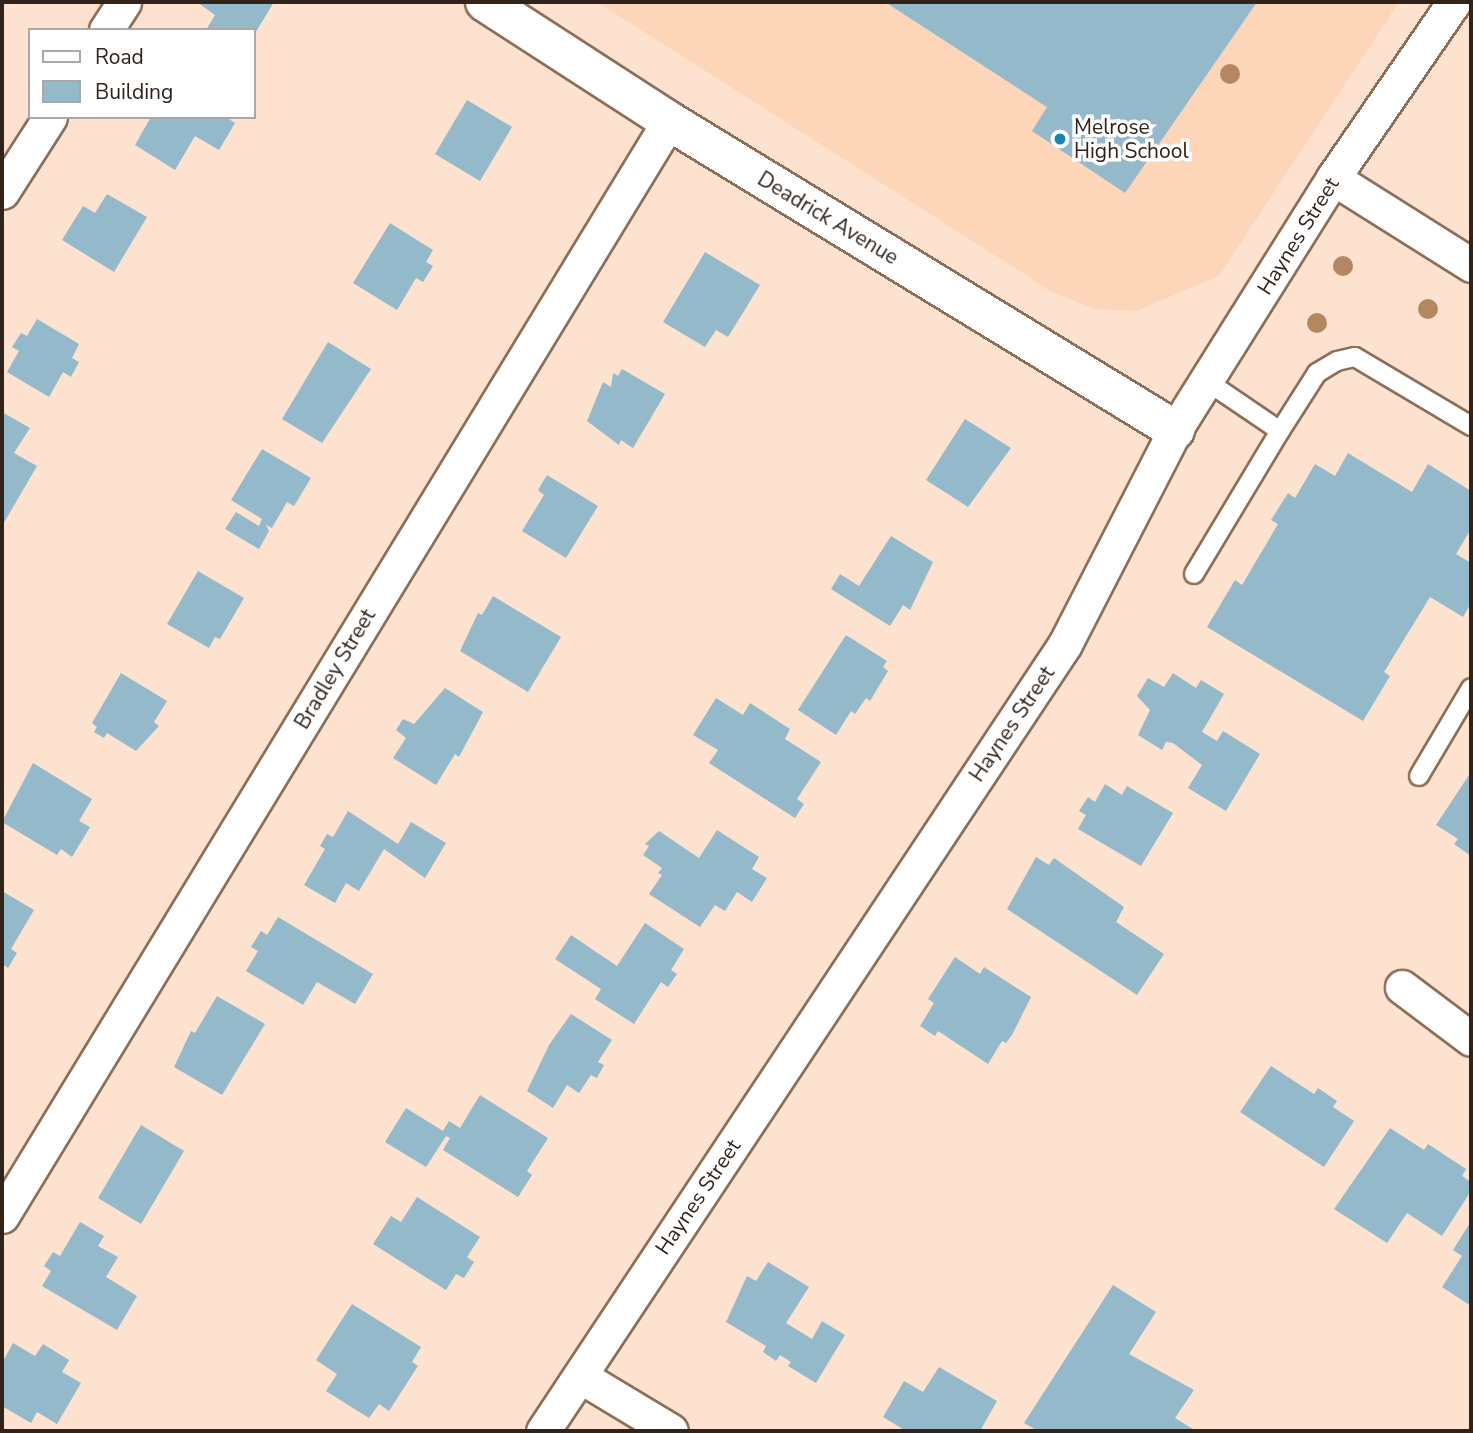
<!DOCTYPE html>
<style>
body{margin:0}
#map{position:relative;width:1473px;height:1433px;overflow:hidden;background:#fde2cf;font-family:"Nunito Sans",sans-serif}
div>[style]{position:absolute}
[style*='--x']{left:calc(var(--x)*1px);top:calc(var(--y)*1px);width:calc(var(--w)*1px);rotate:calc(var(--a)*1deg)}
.built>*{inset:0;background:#fdd6b9}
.building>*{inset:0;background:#93b9cb}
.roads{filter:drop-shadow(2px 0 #8c6f59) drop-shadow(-2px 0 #8c6f59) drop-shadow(0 2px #8c6f59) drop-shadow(0 -2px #8c6f59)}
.service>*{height:18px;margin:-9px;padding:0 9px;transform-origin:9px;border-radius:9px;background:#fff}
.minor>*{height:33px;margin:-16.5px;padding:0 16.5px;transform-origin:16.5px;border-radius:16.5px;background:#fff}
.tertiary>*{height:38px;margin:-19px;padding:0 19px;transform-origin:19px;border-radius:19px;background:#fff}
.trees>*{width:20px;height:20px;margin:-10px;border-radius:50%;background:#b38860}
.dots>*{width:19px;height:19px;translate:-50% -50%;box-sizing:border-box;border:4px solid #fff;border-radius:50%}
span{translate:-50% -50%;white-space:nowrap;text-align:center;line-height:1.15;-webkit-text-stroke:7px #fff;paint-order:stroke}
.poi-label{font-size:21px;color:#2f231a}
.left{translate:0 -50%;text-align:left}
.street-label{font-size:21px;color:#2f231a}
.frame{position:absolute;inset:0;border:4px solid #2f231a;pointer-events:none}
.legend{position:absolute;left:28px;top:28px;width:228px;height:91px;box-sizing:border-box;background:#fff;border:2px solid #aca7a3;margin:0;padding:9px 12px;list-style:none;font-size:21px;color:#2f231a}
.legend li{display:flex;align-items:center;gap:14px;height:35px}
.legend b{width:35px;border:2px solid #aca7a3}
</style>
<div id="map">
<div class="built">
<i style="clip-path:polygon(597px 2px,1399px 2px,1219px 276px,1136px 311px,1096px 309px,1054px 293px)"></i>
</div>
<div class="building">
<i style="clip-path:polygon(197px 2px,274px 2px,254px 35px,254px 30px,206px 30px,215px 15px)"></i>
<i style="clip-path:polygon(885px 2px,1257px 2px,1125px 193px,1032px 131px,1047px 107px)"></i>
<i style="clip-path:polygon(467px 100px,512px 127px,480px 181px,435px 154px)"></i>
<i style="clip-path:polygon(151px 117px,226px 117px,235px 123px,219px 150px,195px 136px,175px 170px,135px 145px)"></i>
<i style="clip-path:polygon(107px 194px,147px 217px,114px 272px,62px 240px,83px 206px,95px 213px)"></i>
<i style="clip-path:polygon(390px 223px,433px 250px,426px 262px,433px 266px,423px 282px,416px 278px,397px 310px,353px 283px)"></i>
<i style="clip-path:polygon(705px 252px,760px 285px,728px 337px,716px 330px,705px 347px,663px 322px)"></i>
<i style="clip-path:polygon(37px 319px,79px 344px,72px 358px,79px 362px,71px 377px,63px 372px,49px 397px,7px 372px,19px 351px,12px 347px,21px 333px,27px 336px)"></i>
<i style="clip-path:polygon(328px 342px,371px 369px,322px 443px,282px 419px)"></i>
<i style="clip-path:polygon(622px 369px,665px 394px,633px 448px,621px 440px,619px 445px,587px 421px,603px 382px,611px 387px,613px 373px,618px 376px)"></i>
<i style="clip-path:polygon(2px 412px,30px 428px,14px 453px,37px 466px,2px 526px)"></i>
<i style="clip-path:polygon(965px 419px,1011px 448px,968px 507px,926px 480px)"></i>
<i style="clip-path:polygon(262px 449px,311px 478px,294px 506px,287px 502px,272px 528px,266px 525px,269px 531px,259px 549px,225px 529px,236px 512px,259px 526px,262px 519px,231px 500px)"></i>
<i style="clip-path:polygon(1348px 453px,1412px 492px,1428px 464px,1471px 491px,1471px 529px,1456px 554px,1471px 563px,1471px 603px,1463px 617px,1430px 597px,1384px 672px,1390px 676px,1363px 721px,1207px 627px,1235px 580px,1242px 585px,1278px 524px,1271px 520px,1288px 493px,1295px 498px,1315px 464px,1335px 476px)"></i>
<i style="clip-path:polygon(547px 475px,598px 506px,566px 558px,522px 531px,544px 495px,538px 490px)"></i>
<i style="clip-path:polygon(891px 536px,933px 562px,910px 610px,903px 605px,890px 626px,831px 589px,840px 574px,859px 586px)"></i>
<i style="clip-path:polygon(198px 571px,244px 598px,220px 639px,215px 637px,209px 648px,167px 624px)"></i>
<i style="clip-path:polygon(493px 596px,561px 637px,528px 692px,460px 651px,478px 613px,482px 615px)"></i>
<i style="clip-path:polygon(846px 635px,887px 661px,883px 667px,888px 671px,870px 701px,866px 698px,855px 714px,851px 711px,836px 735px,798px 710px)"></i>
<i style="clip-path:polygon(121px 673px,167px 701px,154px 722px,159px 726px,136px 751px,107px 733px,104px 738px,94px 732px,97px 727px,92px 723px)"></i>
<i style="clip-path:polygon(1173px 673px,1196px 688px,1201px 680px,1224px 694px,1202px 732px,1217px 741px,1223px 731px,1260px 754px,1226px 811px,1188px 788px,1202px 765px,1173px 743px,1166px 742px,1162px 750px,1138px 735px,1150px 710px,1137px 696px,1148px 678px,1164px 687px)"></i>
<i style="clip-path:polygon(445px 688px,483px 712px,459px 757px,455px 754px,436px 785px,393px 758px,406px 738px,396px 730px,403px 719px,414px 724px)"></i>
<i style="clip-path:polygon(716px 698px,743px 715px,750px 703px,790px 729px,785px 739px,821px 762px,797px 799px,804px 804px,795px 818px,709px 763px,718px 750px,693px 735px)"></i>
<i style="clip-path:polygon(33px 763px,92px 799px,79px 821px,90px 827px,72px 857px,61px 849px,57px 855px,2px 822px)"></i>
<i style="clip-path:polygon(1471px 772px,1471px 856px,1454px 844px,1458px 839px,1436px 825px)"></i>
<i style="clip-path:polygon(1105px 784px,1122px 795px,1127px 786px,1173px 813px,1141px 866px,1078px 829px,1086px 815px,1079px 811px,1088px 797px,1095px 802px)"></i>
<i style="clip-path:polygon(348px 811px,398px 844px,411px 822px,446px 843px,425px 878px,384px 849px,359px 891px,346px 883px,335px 903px,304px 885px,325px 849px,320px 846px,327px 834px,333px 837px)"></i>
<i style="clip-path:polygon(717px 830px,759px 857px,752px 869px,767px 878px,752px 902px,737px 892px,725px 911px,715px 905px,700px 927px,649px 894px,662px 875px,658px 873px,662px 868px,643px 855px,649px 846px,645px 844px,659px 831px,699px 858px)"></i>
<i style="clip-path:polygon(1036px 857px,1049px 865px,1054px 858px,1124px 907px,1116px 922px,1164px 954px,1137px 995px,1007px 909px)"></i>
<i style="clip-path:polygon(2px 891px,34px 910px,11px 949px,17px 953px,8px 968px,2px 964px)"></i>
<i style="clip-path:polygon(278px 917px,373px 974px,355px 1004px,317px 982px,303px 1005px,246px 971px,258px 951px,251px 947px,261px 931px,267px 935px)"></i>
<i style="clip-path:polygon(645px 923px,684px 949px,671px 970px,677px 974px,668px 987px,661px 982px,634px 1024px,595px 999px,601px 989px,555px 959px,571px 935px,617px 966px)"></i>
<i style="clip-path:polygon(955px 957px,980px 974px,984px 967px,1031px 997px,1012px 1035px,1006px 1043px,1002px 1041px,988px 1064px,938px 1031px,935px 1036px,920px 1026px,934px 1003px,928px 999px)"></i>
<i style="clip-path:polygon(217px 996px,265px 1024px,222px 1095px,174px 1067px,191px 1031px,195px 1033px)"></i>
<i style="clip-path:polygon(571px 1014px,612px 1040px,598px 1062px,604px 1065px,597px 1078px,591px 1075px,579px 1093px,567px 1085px,553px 1108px,527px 1091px,549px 1045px)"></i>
<i style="clip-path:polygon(1271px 1066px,1314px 1094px,1318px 1088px,1337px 1101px,1333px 1107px,1354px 1121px,1324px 1167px,1240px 1112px)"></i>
<i style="clip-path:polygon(480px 1095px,548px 1138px,527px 1171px,532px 1175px,518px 1197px,443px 1150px,450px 1138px,446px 1136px,426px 1167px,385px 1142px,406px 1108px,443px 1131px,449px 1121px,460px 1128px)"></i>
<i style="clip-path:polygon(141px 1125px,184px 1151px,141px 1224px,98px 1198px)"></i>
<i style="clip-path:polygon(1390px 1128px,1424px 1150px,1428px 1144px,1466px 1169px,1462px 1176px,1471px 1182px,1471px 1191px,1442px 1236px,1407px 1213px,1387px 1243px,1334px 1209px)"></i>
<i style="clip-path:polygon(417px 1197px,480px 1237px,467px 1257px,474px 1262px,464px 1278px,456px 1274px,446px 1290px,373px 1244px,391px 1216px,401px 1222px)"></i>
<i style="clip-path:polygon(1471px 1221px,1471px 1306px,1442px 1287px,1462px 1256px,1453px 1250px)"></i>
<i style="clip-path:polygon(80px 1222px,104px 1236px,98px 1246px,118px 1257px,106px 1277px,137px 1296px,117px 1330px,42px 1286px,51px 1271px,44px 1266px,53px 1252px,60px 1256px)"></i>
<i style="clip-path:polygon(768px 1262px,809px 1287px,786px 1323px,812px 1339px,822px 1321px,845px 1335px,816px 1383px,788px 1366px,791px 1362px,780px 1355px,776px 1361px,763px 1352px,766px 1346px,726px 1322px,747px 1276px,756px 1281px)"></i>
<i style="clip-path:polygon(1113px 1285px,1156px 1312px,1129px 1354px,1194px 1390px,1175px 1418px,1196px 1431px,1038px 1431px,1024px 1423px)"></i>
<i style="clip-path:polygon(352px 1304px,421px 1347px,412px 1362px,418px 1366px,389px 1411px,379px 1404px,369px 1418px,326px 1391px,337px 1374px,316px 1360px)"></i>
<i style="clip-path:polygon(13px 1343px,35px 1356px,43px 1344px,69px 1360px,62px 1372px,81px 1383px,57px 1424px,37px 1412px,31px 1423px,2px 1406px,2px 1363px)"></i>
<i style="clip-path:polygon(939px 1367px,997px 1401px,980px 1431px,906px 1431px,883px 1417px,904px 1381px,923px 1392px)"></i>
</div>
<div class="roads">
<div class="service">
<i style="--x:1208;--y:382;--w:87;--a:34.2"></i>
<i style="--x:1280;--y:431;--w:69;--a:-57.5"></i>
<i style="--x:1317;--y:373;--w:23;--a:-31"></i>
<i style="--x:1337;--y:361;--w:18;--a:-13"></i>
<i style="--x:1355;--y:357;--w:135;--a:30.7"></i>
<i style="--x:1194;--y:574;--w:167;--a:-59"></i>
<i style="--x:1419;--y:776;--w:102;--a:-59.4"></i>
</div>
<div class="minor">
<i style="--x:106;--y:30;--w:33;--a:-57"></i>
<i style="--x:1333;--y:178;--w:163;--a:32.2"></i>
<i style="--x:2;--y:192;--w:89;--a:-57.4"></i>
<i style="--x:1402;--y:987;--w:86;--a:37"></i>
<i style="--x:2;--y:1216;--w:1282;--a:-58.65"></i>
<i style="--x:580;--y:1376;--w:106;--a:31.1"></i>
<i style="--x:543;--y:1431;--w:944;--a:-56.44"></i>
<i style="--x:1065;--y:644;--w:241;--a:-62.8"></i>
<i style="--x:1175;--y:430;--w:297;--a:-57.9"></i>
<i style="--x:1333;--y:178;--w:214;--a:-55.5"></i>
</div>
<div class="tertiary">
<i style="--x:485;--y:2;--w:219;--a:32.9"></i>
<i style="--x:669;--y:121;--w:593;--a:31.41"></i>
</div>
</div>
<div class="trees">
<i style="left:1230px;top:74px"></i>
<i style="left:1343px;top:266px"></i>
<i style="left:1428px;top:309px"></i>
<i style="left:1317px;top:323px"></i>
</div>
<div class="dots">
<i style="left:1060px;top:139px;background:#1887ad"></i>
</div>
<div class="poi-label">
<span class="left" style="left:1074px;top:139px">Melrose<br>High School</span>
</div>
<div class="street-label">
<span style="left:828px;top:218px;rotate:31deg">Deadrick Avenue</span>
<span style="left:1298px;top:236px;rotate:-58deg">Haynes Street</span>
<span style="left:335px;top:669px;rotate:-59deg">Bradley Street</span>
<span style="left:1012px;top:724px;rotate:-56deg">Haynes Street</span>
<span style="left:698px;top:1197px;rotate:-56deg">Haynes Street</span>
</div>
<div class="frame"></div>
<ul class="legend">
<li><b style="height:9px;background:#fff"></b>Road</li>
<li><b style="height:19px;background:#93b9cb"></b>Building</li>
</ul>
</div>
